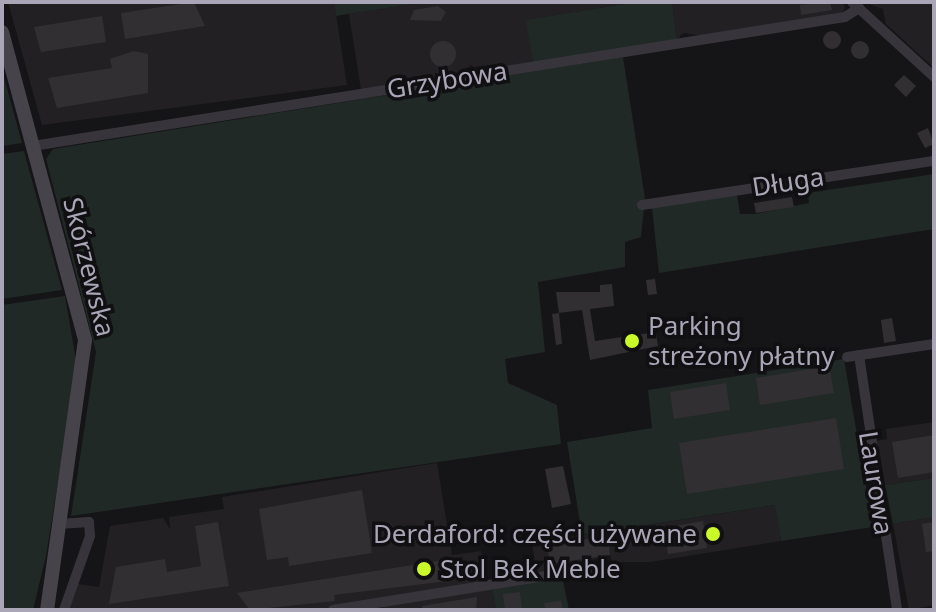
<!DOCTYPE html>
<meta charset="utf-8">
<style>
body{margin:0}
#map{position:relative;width:936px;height:612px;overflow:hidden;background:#151416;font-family:"Noto Sans",sans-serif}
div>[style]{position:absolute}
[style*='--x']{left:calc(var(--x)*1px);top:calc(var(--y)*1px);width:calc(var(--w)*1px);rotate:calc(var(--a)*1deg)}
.built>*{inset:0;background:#222023}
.green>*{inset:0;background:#202926}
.building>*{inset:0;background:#312f32}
.round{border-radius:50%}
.street>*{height:10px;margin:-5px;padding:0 5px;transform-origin:5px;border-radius:5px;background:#37353b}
.secondary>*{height:14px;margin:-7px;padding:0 7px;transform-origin:7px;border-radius:7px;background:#46434b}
.dots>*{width:22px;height:22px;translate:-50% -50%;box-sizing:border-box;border:4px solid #100f11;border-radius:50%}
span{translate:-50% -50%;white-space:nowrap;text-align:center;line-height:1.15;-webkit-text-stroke:7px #100f11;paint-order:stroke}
.street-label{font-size:26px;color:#aaa5b7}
.poi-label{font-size:26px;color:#aaa5b7}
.left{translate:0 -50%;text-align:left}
.right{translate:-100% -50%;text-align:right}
.frame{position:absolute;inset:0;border:4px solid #aaa5b7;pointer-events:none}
</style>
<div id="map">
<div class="built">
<i style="clip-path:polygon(8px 2px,334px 2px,347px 85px,42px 125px)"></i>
<i style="clip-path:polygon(426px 2px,636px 2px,527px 20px,533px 63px,476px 72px,472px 65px,455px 75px,361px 90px,349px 14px)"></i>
<i style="clip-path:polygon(672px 2px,843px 2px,845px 8px,842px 14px,705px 36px,683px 33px,677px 40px)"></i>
<i style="clip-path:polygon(863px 2px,934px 2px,934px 68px,886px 24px,883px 9px)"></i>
<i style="clip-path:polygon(934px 422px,934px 478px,885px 485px,877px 441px,887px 439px,886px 429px)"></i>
<i style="clip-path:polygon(437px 463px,452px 555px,481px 551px,486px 583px,315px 610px,68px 610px,78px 584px,99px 587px,110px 526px,163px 518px,170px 529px,169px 517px,224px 509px,222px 497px)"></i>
<i style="clip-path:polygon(776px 505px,781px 541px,650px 562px,612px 562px,610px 555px,537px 574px,532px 543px)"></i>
<i style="clip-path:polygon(934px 517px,934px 605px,909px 610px,893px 524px)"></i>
<i style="clip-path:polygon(492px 589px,496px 610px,378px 610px,385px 606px)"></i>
</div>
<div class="green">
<i style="clip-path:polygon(334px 2px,426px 2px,336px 16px)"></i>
<i style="clip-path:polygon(636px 2px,672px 2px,677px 40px,533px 63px,526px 20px)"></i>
<i style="clip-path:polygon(623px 57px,645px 198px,641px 237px,625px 242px,625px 267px,538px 282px,545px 352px,505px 359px,508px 383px,557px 405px,561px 444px,71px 516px,96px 352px,46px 159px,53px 149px)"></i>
<i style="clip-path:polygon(2px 70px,22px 143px,2px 146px)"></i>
<i style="clip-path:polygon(24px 151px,62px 290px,2px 299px,2px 154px)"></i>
<i style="clip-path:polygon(934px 174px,934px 229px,659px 273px,652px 208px,737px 195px,740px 214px,755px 214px,809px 203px,808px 193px)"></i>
<i style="clip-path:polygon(65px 296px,77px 366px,46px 556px,33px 610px,2px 610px,2px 305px)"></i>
<i style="clip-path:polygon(844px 359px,873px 527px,781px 541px,775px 505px,582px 535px,567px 442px,652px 428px,648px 390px)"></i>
<i style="clip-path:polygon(934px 478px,934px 517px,893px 524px,885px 485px)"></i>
<i style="clip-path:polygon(562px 576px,569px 610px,496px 610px,492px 589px)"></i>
</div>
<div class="building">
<i style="clip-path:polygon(194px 2px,205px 26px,125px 39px,121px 13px)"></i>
<i style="clip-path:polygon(830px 2px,832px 10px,801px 15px,800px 5px)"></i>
<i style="clip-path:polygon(438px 6px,446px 12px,441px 21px,410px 20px,414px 10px)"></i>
<i style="clip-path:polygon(102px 16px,106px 42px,41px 52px,34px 27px)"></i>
<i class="round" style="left:823px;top:31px;width:18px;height:18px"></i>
<i class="round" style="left:851px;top:41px;width:18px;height:18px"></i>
<i class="round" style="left:430px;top:41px;width:26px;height:26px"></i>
<i style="clip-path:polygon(134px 51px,148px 54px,148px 93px,57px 108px,48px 78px,112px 68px,110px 59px)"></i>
<i style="clip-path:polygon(904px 75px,916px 86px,906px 97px,894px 85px)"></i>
<i style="clip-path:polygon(928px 128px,934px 144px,925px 148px,917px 133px)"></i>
<i style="clip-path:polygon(792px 197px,794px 207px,756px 213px,754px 203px)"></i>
<i style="clip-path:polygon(655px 279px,657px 294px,648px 295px,646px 280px)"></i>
<i style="clip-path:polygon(612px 284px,614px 306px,590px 309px,595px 341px,656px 332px,658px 346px,590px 360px,582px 310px,559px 313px,556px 292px,600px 292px,600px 285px)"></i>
<i style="clip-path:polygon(559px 313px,562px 344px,556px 345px,552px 314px)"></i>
<i style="clip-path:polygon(892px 318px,896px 341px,884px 343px,881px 320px)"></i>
<i style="clip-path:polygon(829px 366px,834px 393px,760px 405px,756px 378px)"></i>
<i style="clip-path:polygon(726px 383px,730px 410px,674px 419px,670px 392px)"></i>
<i style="clip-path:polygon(836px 418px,844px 469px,687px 494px,679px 443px)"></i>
<i style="clip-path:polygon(934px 435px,934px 472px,898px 478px,892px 442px)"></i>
<i style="clip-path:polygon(563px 466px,571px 504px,552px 508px,545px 469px)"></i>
<i style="clip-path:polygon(362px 490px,372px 553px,289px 566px,288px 557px,267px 560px,259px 509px)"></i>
<i style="clip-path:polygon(703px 521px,707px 548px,668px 554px,664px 528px)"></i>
<i style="clip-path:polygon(218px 522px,229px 586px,109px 604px,116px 567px,165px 559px,167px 572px,201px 566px,195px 526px)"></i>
<i style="clip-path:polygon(934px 522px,934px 551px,926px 552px,922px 524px)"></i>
<i style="clip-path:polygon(608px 536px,610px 555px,550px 564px,548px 550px,560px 543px)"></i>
<i style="clip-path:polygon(444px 560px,457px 563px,459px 574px,448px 581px,334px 595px,335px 601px,250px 610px,237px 593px)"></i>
<i style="clip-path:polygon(520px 592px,522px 610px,505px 610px,503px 594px)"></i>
<i style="clip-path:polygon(477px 597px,476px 610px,423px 610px,422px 606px)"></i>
<i style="clip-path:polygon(561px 601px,563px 610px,546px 610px,544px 603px)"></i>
</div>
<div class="street">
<i style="--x:852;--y:2;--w:111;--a:42.4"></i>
<i style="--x:33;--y:146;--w:822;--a:-9.03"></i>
<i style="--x:845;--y:17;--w:17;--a:-33"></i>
<i style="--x:642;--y:205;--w:295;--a:-8.6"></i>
<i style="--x:859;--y:355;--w:258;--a:81.5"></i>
<i style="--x:847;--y:357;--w:88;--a:-8.5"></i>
<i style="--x:59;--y:524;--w:30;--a:-4"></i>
<i style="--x:89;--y:522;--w:14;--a:86"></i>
<i style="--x:90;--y:536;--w:78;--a:109.4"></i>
<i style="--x:333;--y:610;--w:264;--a:-9.1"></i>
</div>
<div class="secondary">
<i style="--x:2;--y:32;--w:319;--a:74.9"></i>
<i style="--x:85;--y:340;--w:273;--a:98"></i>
</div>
<div class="dots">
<i style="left:632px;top:341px;background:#caf929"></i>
<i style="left:713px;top:534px;background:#caf929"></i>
<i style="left:424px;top:569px;background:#caf929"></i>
</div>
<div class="street-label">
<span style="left:447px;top:80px;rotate:-9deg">Grzybowa</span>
<span style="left:788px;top:182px;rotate:-9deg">Długa</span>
<span style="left:89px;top:267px;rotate:76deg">Skórzewska</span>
<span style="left:876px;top:483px;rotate:81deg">Laurowa</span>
</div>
<div class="poi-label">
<span class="left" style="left:648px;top:341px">Parking<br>streżony płatny</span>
<span class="right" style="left:697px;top:534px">Derdaford: części używane</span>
<span class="left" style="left:440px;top:569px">Stol Bek Meble</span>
</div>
<div class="frame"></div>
</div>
